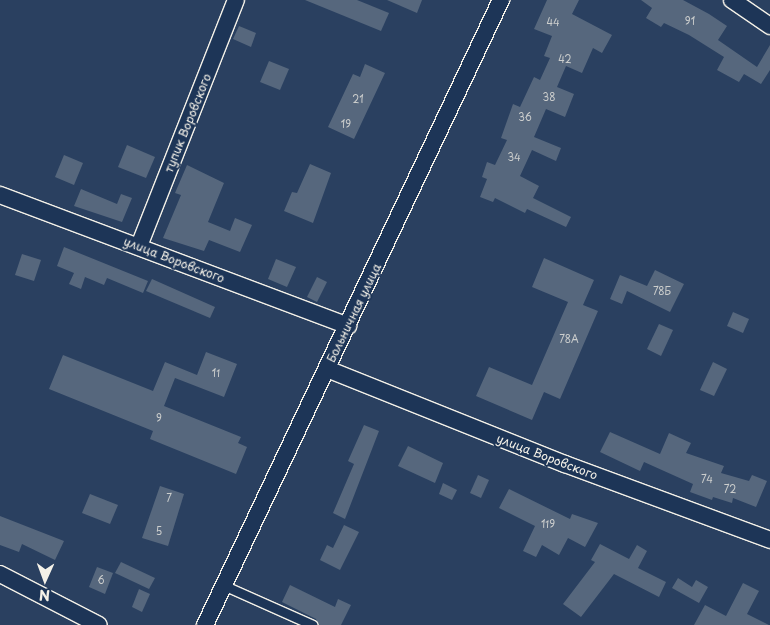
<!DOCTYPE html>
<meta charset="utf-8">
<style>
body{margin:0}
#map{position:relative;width:770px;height:625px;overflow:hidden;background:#2a4060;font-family:"Playpen Sans",sans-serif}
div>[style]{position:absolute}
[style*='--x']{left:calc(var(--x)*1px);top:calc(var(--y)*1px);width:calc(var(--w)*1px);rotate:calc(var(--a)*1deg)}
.building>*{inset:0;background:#56677d}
.roads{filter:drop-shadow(1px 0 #f4f1e8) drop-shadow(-1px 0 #f4f1e8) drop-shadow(0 1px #f4f1e8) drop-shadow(0 -1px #f4f1e8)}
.service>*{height:9px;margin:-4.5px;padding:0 4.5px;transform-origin:4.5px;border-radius:4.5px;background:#1d3557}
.minor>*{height:16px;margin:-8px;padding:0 8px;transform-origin:8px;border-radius:8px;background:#1d3557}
span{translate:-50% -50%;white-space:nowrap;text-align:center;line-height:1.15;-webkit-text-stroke:4px #1d3557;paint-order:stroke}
.number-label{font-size:10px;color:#cccecd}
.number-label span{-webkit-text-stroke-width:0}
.street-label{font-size:12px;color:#f4f1e8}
.north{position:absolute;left:20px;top:555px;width:50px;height:50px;-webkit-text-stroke:4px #1d3557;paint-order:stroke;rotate:182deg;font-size:14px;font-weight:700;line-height:20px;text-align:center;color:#f4f1e8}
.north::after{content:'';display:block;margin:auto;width:18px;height:22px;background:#f4f1e8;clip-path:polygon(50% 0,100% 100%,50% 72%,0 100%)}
</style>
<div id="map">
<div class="building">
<i style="clip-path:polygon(305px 0,357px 0,389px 13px,381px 31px)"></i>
<i style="clip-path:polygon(387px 0,422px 0,417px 13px)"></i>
<i style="clip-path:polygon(547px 0,579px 0,572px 14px,612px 35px,602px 53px,593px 48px,582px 73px,566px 66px,557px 87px,574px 94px,565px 117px,546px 109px,534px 137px,561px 148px,556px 161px,532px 150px,520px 176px,539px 186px,533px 198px,571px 217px,566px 227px,527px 209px,525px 213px,495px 198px,493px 202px,480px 197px,487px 179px,482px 177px,487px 162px,495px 165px,507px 140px,501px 138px,513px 104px,520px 107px,534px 77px,540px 80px,550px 58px,544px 56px,552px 36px,534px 29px)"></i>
<i style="clip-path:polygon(641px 0,683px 0,709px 14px,727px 26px,718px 40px,757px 67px,770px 45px,770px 70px,761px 84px,744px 74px,739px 82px,717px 70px,724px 57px,689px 35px,664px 23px,661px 27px,646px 18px,652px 8px)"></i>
<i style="clip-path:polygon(239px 26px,256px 33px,251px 47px,233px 39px)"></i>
<i style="clip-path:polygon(269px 61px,289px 69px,280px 90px,260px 82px)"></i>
<i style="clip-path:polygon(365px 64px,385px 73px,354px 139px,328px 127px,353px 74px,360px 77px)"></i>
<i style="clip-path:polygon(127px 145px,155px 157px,146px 178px,118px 167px)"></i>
<i style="clip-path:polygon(64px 155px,83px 163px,74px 185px,55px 177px)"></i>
<i style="clip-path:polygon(310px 164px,331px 173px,313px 223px,284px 211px,292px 192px,297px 193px)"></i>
<i style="clip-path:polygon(187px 165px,224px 183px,208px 222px,230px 231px,235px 218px,252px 225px,240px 252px,209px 240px,204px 251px,163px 238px,181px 195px,175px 193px)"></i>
<i style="clip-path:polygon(81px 189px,117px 204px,121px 194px,132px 198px,122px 222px,74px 206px)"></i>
<i style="clip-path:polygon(64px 247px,148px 281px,143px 293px,107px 278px,104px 285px,85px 277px,81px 289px,69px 284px,74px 273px,57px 266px)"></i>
<i style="clip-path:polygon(22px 254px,41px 260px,34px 281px,15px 275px)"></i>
<i style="clip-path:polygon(544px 258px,594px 280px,583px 305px,598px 311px,560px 399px,544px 392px,532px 420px,476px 396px,489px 367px,532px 385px,568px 302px,532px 287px)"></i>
<i style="clip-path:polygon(276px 259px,296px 267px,287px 287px,268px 279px)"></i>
<i style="clip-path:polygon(655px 270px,684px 284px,670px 312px,627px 291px,622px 304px,610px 299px,620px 275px,647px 286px)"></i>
<i style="clip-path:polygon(317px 277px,327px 282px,317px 302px,307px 297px)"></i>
<i style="clip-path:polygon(152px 279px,215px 307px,210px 318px,146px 291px)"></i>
<i style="clip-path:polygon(733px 312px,749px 319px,743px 333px,727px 326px)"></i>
<i style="clip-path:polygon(659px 324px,673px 330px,661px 356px,647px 349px)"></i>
<i style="clip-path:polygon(206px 352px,237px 364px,224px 397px,175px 378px,164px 406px,241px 437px,238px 443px,247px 447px,236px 474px,150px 439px,153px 431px,49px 389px,63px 355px,153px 391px,165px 362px,197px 375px)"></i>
<i style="clip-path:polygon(713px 362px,727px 369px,714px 396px,700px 390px)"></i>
<i style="clip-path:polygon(364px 425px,379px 431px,345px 519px,333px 513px,354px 464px,348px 461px)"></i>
<i style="clip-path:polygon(610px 432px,660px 454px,669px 433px,691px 443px,686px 453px,724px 466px,721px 473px,749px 481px,752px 475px,767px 481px,756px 507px,733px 498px,732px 503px,713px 497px,712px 500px,690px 492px,693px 484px,644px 462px,640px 471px,600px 452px)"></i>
<i style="clip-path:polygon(408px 446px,443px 463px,435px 483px,398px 466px)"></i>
<i style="clip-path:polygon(478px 475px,489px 480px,481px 498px,470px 493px)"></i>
<i style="clip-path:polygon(443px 483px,457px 490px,452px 500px,439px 494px)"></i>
<i style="clip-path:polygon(160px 486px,184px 494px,168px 546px,142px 538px)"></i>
<i style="clip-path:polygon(509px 489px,570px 519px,572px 514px,598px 523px,585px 547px,568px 538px,559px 555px,542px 545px,536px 557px,523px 551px,535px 526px,499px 508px)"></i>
<i style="clip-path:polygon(90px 494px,118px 505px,110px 524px,82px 513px)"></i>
<i style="clip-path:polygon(0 516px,64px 541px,55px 560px,22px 544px,19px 552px,0 545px)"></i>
<i style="clip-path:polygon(344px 525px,359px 532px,340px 570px,320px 560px,327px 545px,333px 548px)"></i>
<i style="clip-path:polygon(600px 544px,629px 559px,637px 545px,647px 551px,638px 568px,666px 582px,659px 597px,614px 574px,581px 617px,563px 604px,595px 562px,591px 560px)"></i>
<i style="clip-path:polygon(121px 562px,155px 578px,149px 589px,115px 573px)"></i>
<i style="clip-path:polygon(97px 567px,113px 573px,105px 594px,89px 587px)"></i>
<i style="clip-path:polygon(678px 578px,692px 587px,696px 580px,708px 587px,699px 603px,672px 588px)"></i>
<i style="clip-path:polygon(743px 583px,759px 591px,747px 614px,769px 625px,694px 625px,705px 605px,726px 616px)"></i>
<i style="clip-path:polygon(290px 585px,335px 607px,338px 599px,351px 605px,341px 625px,319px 625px,316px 619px,282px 602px)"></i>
<i style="clip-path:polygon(139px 589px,150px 594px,142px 612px,132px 607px)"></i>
</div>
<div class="roads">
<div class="service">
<i style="--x:223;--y:585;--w:98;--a:24"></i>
</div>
<div class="minor">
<i style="--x:732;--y:0;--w:46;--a:34.4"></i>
<i style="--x:0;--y:195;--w:372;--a:20.6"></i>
<i style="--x:139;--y:246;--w:264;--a:-68.5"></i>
<i style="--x:327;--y:369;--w:256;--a:21.8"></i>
<i style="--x:565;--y:464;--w:219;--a:20.3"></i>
<i style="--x:0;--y:574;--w:111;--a:27.3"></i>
<i style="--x:205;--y:625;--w:692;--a:-64.66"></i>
</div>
</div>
<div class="number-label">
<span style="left:690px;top:21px">91</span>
<span style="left:553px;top:22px">44</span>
<span style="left:565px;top:59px">42</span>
<span style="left:549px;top:97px">38</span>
<span style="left:358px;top:99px">21</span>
<span style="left:525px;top:117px">36</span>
<span style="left:346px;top:124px">19</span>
<span style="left:514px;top:157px">34</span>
<span style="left:662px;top:291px">78Б</span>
<span style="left:569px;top:339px">78А</span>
<span style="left:216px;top:373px">11</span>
<span style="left:159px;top:418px">9</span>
<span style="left:707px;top:479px">74</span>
<span style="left:730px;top:489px">72</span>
<span style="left:169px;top:498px">7</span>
<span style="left:548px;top:524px">119</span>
<span style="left:159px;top:531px">5</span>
<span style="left:101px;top:580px">6</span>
</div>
<div class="street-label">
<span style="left:188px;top:123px;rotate:-68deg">тупик Воровского</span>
<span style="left:174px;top:260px;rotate:21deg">улица Воровского</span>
<span style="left:354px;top:313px;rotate:-64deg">Больничная улица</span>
<span style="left:547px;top:457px;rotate:21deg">улица Воровского</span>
</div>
<div class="north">N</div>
</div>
